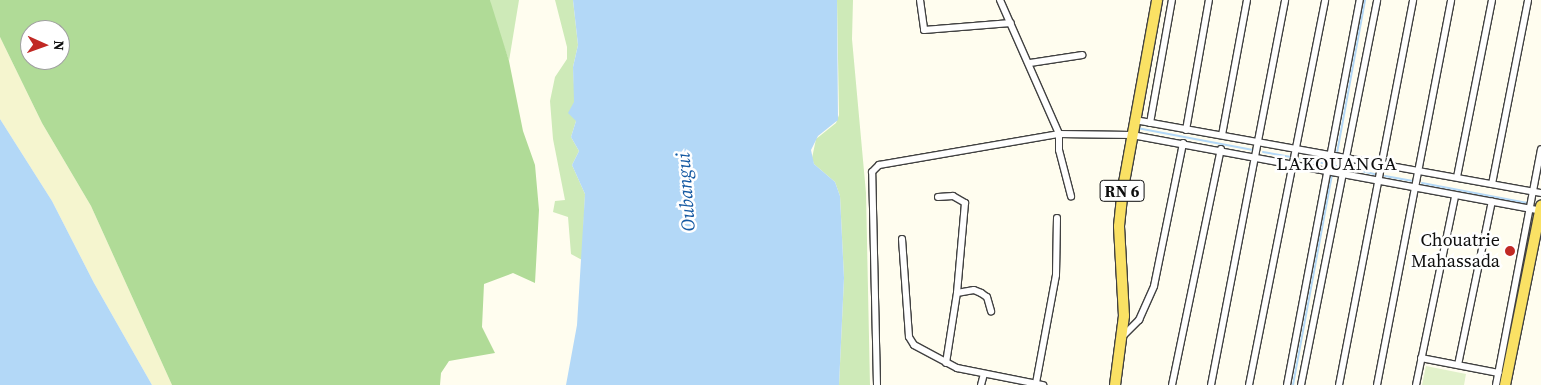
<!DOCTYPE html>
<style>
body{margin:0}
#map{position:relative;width:1541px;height:385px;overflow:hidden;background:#fffdef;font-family:"Source Serif 4",serif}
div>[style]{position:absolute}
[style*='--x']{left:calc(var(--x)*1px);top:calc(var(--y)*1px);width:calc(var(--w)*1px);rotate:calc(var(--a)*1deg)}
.farmland>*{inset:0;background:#f5f5cf}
.green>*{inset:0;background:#ceeab8}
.forest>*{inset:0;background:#b0db97}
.pitch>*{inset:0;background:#e1f1ca}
.water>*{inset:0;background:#b3d8f7}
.stream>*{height:2px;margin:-1px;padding:0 1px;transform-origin:1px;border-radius:1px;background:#b3d8f7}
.roads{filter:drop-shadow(1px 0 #414141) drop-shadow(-1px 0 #414141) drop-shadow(0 1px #414141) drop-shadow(0 -1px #414141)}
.street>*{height:6px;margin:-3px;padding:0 3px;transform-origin:3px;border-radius:3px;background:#fff}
.primary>*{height:10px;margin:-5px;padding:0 5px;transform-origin:5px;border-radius:5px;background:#fae164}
.dots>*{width:14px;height:14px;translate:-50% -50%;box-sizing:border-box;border:2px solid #fff;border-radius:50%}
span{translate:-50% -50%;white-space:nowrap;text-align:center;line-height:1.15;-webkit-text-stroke:5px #fff;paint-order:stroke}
.shield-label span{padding:1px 4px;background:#fff;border:1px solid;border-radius:4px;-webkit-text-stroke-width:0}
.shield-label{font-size:16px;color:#0e0e0e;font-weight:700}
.poi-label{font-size:18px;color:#0e0e0e}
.right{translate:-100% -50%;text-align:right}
.neighbourhood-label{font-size:19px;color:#0e0e0e;letter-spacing:1px}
.water-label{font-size:19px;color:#1559a2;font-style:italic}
.north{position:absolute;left:20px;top:20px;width:50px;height:50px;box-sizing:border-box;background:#fff;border:1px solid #9f9f9f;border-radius:50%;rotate:92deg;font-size:14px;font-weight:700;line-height:20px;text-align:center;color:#0e0e0e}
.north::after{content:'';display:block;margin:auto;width:18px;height:22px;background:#c12924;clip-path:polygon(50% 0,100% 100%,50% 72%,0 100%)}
</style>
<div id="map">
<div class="farmland">
<i style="clip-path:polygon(0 37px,42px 123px,91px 206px,172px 385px,152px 385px,94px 283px,52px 201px,0 119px)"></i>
</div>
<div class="green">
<i style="clip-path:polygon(490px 0,519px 0,509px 61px,491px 9px)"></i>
<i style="clip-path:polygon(555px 0,573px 0,578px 45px,573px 67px,576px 121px,571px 137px,579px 151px,572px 165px,585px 194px,582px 260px,571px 254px,568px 217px,553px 212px,555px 201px,565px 200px,553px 139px,550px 101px,555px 77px,567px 59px,567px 47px)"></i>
<i style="clip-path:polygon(837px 0,853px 0,852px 39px,866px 193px,870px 385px,839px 385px,844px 278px,840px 196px,835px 182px,814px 164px,812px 158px,816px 139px,836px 123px,839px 115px)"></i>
</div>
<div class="forest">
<i style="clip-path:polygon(evenodd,0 0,490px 0,509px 61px,523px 131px,535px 165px,539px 210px,535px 283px,513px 273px,484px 284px,482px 327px,495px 353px,449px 361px,441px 373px,440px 385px,172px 385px,91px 206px,42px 123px,0 37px,0 0,30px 30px,60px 30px,60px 60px,30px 60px,30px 30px)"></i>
</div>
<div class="pitch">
<i style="clip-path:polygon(1426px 366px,1466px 374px,1464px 385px,1422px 385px)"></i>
</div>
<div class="water">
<i style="clip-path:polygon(573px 0,837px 0,838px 120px,818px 136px,811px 150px,814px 164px,835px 182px,840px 196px,844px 278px,839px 385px,566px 385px,577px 325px,585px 194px,572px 165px,579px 151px,571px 137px,576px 121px,568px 113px,574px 102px,573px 67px,578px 45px)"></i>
<i style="clip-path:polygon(0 119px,52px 201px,94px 283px,152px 385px,0 385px)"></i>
</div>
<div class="stream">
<i style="--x:1137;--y:128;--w:118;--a:10.7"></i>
<i style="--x:1263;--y:152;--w:27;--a:10"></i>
<i style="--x:1337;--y:153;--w:156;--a:-79.6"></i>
<i style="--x:1300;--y:159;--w:27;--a:10"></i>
<i style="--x:1331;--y:165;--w:10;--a:11"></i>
<i style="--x:1348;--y:168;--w:28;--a:13"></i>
<i style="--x:1334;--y:169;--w:8;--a:-83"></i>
<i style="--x:1385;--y:176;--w:27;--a:10"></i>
<i style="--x:1422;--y:183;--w:108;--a:10.7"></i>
<i style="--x:1293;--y:385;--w:214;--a:-79.5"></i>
</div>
<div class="roads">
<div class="street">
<i style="--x:920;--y:0;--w:30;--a:82"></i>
<i style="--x:924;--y:30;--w:87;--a:-4.6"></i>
<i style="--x:1000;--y:0;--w:146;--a:66.2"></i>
<i style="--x:1059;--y:134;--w:16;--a:90"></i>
<i style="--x:1059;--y:150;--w:48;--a:75.4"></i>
<i style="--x:1030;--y:63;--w:53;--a:-8.7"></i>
<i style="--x:1135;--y:120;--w:413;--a:10.2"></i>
<i style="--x:1150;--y:123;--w:125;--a:-79.9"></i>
<i style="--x:1186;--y:130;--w:132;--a:-80"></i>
<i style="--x:1222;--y:135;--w:137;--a:-79.5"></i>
<i style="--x:1457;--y:177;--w:180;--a:-78.8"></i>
<i style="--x:1492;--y:184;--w:187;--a:-78.9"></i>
<i style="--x:938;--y:197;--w:15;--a:-4"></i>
<i style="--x:953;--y:196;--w:14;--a:30"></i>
<i style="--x:965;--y:203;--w:90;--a:95.1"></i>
<i style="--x:902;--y:239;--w:98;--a:85.9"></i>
<i style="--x:909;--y:337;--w:9;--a:58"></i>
<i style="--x:914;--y:345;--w:49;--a:28.1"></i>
<i style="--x:957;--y:368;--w:88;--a:11.2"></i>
<i style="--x:1123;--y:336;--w:23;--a:-45"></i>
<i style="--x:1139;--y:320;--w:37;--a:-66"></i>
<i style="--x:1154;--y:286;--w:146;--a:-78.5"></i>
<i style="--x:1421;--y:358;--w:79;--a:10.9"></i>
<i style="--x:946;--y:363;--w:71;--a:-81.1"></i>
<i style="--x:957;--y:293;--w:17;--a:-10"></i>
<i style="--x:974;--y:290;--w:8;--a:23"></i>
<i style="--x:981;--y:293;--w:7;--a:34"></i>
<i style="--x:987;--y:297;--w:15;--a:74"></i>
<i style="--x:1458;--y:365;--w:167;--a:-78.3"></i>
<i style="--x:1036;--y:383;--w:110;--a:-79.5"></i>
<i style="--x:1056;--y:275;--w:57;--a:-89"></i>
<i style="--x:877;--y:385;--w:213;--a:-91.3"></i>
<i style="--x:872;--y:172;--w:10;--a:-45"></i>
<i style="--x:879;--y:165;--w:183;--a:-9.8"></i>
<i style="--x:1059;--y:134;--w:73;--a:0.8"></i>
<i style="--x:1132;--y:135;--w:416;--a:10.5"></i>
<i style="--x:981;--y:385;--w:11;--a:-75"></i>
<i style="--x:1172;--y:385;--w:241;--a:-78.3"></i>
<i style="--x:1211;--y:385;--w:392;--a:-79.1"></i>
<i style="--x:1249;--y:385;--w:392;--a:-78.8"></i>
<i style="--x:1287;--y:385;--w:392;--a:-79.3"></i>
<i style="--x:1301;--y:385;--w:392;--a:-78.8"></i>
<i style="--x:1339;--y:385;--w:392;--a:-79.1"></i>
<i style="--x:1377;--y:385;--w:392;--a:-79.1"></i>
<i style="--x:1416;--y:385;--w:192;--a:-78.3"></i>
<i style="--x:1496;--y:385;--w:240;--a:-79.2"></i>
</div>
<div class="primary">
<i style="--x:1115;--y:385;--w:70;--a:-82.6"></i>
<i style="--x:1124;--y:316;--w:90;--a:-93.2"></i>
<i style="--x:1119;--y:226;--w:38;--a:-84"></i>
<i style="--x:1123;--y:188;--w:191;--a:-79.7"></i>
<i style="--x:1505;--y:385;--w:183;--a:-78.6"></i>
</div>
</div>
<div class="dots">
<i style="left:1510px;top:251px;background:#c12924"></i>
</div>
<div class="shield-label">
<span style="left:1122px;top:191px">RN 6</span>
</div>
<div class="poi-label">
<span class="right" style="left:1500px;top:251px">Chouatrie<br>Mahassada</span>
</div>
<div class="neighbourhood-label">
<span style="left:1337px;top:164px">LAKOUANGA</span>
</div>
<div class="water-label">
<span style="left:686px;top:192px;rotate:-94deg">Oubangui</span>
</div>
<div class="north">N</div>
</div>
